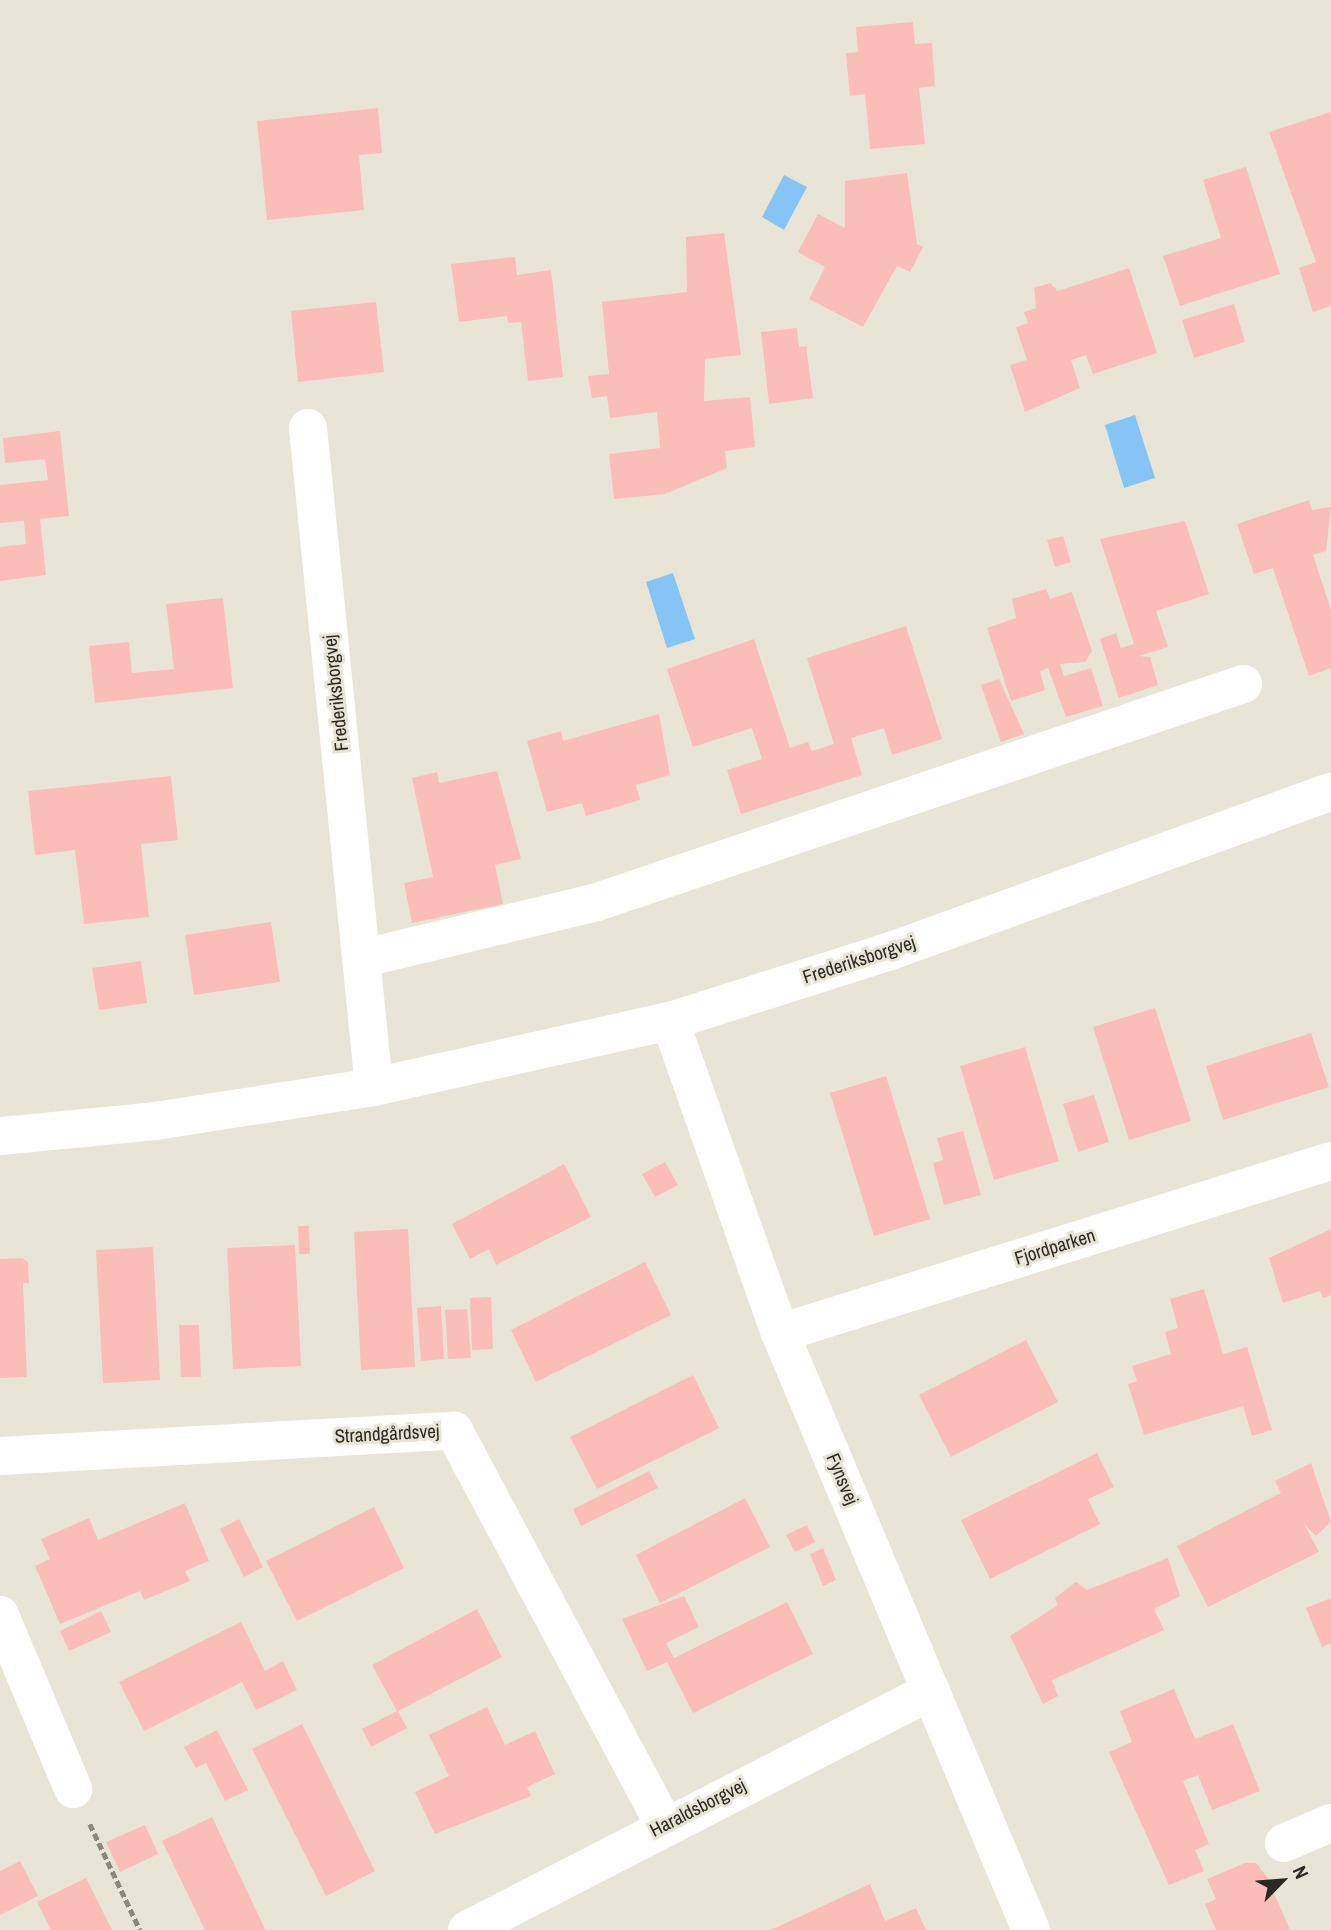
<!DOCTYPE html>
<meta charset="utf-8">
<style>
body{margin:0}
#map{position:relative;width:1331px;height:1930px;overflow:hidden;background:#e9e5d6;font-family:"Archivo Narrow",sans-serif}
div>[style]{position:absolute}
[style*='--x']{left:calc(var(--x)*1px);top:calc(var(--y)*1px);width:calc(var(--w)*1px);rotate:calc(var(--a)*1deg)}
.water>*{inset:0;background:#86c4f6}
.building>*{inset:0;background:#fbbdb8}
.path>*{height:4.5px;margin-top:-2.25px;transform-origin:0;background:repeating-linear-gradient(90deg,#8a887d 0 7px,transparent 0 10.5px)}
.street>*{height:38px;margin:-19px;padding:0 19px;transform-origin:19px;border-radius:19px;background:#fff}
.secondary>*{height:38px;margin:-19px;padding:0 19px;transform-origin:19px;border-radius:19px;background:#fff}
span{translate:-50% -50%;white-space:nowrap;text-align:center;line-height:1.15;-webkit-text-stroke:6px #e9e5d6;paint-order:stroke}
.street-label{font-size:19px;color:#2a2923}
.north{position:absolute;left:1247px;top:1846px;width:70px;height:70px;-webkit-text-stroke:5px #e9e5d6;paint-order:stroke;rotate:65deg;font-size:19px;font-weight:700;line-height:28px;text-align:center;color:#2a2923}
.north::after{content:'';display:block;margin:auto;width:24px;height:32px;background:#2a2923;clip-path:polygon(50% 0,100% 100%,50% 72%,0 100%)}
</style>
<div id="map">
<div class="water">
<i style="clip-path:polygon(784px 175px,807px 187px,784px 230px,762px 217px)"></i>
<i style="clip-path:polygon(1135px 415px,1155px 478px,1124px 488px,1105px 425px)"></i>
<i style="clip-path:polygon(673px 573px,695px 639px,667px 648px,646px 582px)"></i>
</div>
<div class="building">
<i style="clip-path:polygon(913px 22px,915px 44px,932px 43px,935px 86px,919px 88px,925px 144px,870px 149px,865px 94px,850px 96px,846px 53px,858px 52px,856px 27px)"></i>
<i style="clip-path:polygon(378px 108px,382px 153px,359px 155px,364px 210px,267px 220px,257px 121px)"></i>
<i style="clip-path:polygon(1331px 112px,1331px 306px,1313px 312px,1299px 268px,1316px 262px,1269px 132px)"></i>
<i style="clip-path:polygon(1246px 167px,1280px 274px,1180px 306px,1163px 256px,1221px 238px,1203px 180px)"></i>
<i style="clip-path:polygon(907px 173px,917px 244px,923px 247px,910px 272px,897px 266px,863px 327px,809px 299px,825px 267px,798px 252px,818px 214px,845px 228px,845px 181px)"></i>
<i style="clip-path:polygon(724px 233px,741px 355px,705px 359px,704px 401px,750px 397px,755px 447px,725px 451px,727px 468px,665px 494px,614px 499px,609px 454px,660px 448px,657px 412px,610px 418px,607px 396px,592px 398px,588px 376px,609px 374px,602px 302px,687px 292px,686px 237px)"></i>
<i style="clip-path:polygon(515px 257px,517px 275px,551px 270px,563px 377px,528px 381px,521px 322px,508px 323px,507px 316px,459px 322px,451px 264px)"></i>
<i style="clip-path:polygon(1129px 268px,1157px 353px,1093px 374px,1086px 355px,1071px 360px,1080px 388px,1025px 412px,1010px 365px,1027px 360px,1016px 327px,1028px 323px,1024px 312px,1036px 308px,1034px 288px,1050px 283px,1058px 291px)"></i>
<i style="clip-path:polygon(376px 302px,384px 372px,298px 382px,291px 311px)"></i>
<i style="clip-path:polygon(1234px 304px,1245px 342px,1194px 358px,1182px 320px)"></i>
<i style="clip-path:polygon(797px 328px,799px 347px,806px 346px,813px 398px,769px 404px,761px 332px)"></i>
<i style="clip-path:polygon(60px 431px,69px 516px,40px 519px,46px 575px,0 581px,0 547px,26px 544px,24px 521px,0 523px,0 485px,48px 480px,45px 459px,5px 463px,3px 438px)"></i>
<i style="clip-path:polygon(1309px 500px,1312px 510px,1331px 507px,1326px 551px,1313px 555px,1331px 610px,1331px 668px,1309px 676px,1273px 568px,1254px 574px,1237px 524px)"></i>
<i style="clip-path:polygon(1185px 521px,1209px 594px,1156px 611px,1168px 647px,1139px 656px,1150px 657px,1158px 685px,1119px 698px,1100px 639px,1116px 633px,1121px 648px,1134px 644px,1100px 539px)"></i>
<i style="clip-path:polygon(1063px 536px,1071px 562px,1055px 567px,1047px 540px)"></i>
<i style="clip-path:polygon(1046px 589px,1050px 599px,1072px 592px,1092px 651px,1085px 662px,1060px 664px,1064px 676px,1091px 668px,1103px 706px,1066px 717px,1048px 668px,1040px 671px,1045px 690px,1011px 701px,987px 628px,1016px 618px,1012px 599px)"></i>
<i style="clip-path:polygon(223px 598px,233px 688px,95px 703px,89px 646px,129px 642px,132px 673px,174px 669px,166px 604px)"></i>
<i style="clip-path:polygon(906px 626px,942px 739px,892px 755px,884px 728px,851px 738px,862px 775px,741px 814px,727px 770px,762px 759px,752px 728px,693px 747px,667px 669px,754px 639px,790px 748px,808px 742px,812px 751px,834px 744px,807px 658px)"></i>
<i style="clip-path:polygon(999px 679px,1024px 734px,1001px 742px,981px 685px)"></i>
<i style="clip-path:polygon(659px 714px,670px 775px,636px 785px,640px 800px,586px 816px,582px 803px,547px 812px,527px 741px,561px 731px,563px 741px)"></i>
<i style="clip-path:polygon(497px 771px,521px 859px,495px 865px,503px 904px,412px 923px,404px 883px,433px 877px,412px 778px,437px 772px,439px 783px)"></i>
<i style="clip-path:polygon(171px 776px,178px 840px,141px 844px,149px 917px,84px 924px,75px 850px,35px 855px,28px 791px)"></i>
<i style="clip-path:polygon(271px 922px,280px 982px,194px 995px,185px 935px)"></i>
<i style="clip-path:polygon(141px 961px,147px 1003px,99px 1010px,92px 968px)"></i>
<i style="clip-path:polygon(1155px 1008px,1191px 1121px,1129px 1140px,1093px 1027px)"></i>
<i style="clip-path:polygon(1311px 1033px,1329px 1087px,1223px 1120px,1206px 1066px)"></i>
<i style="clip-path:polygon(1025px 1047px,1059px 1161px,994px 1180px,960px 1066px)"></i>
<i style="clip-path:polygon(886px 1076px,930px 1219px,874px 1236px,830px 1093px)"></i>
<i style="clip-path:polygon(1094px 1095px,1109px 1142px,1078px 1152px,1063px 1104px)"></i>
<i style="clip-path:polygon(963px 1131px,981px 1195px,944px 1205px,933px 1163px,943px 1160px,937px 1138px)"></i>
<i style="clip-path:polygon(665px 1162px,678px 1185px,655px 1197px,642px 1174px)"></i>
<i style="clip-path:polygon(564px 1164px,591px 1217px,496px 1265px,489px 1249px,470px 1259px,452px 1224px)"></i>
<i style="clip-path:polygon(298px 1226px,309px 1226px,310px 1254px,299px 1254px)"></i>
<i style="clip-path:polygon(408px 1229px,415px 1367px,361px 1370px,354px 1232px)"></i>
<i style="clip-path:polygon(1331px 1229px,1331px 1295px,1323px 1298px,1320px 1291px,1283px 1303px,1269px 1258px)"></i>
<i style="clip-path:polygon(295px 1245px,301px 1366px,233px 1369px,227px 1248px)"></i>
<i style="clip-path:polygon(153px 1247px,160px 1380px,103px 1383px,96px 1250px)"></i>
<i style="clip-path:polygon(22px 1258px,28px 1262px,29px 1283px,23px 1283px,27px 1377px,0 1378px,0 1259px)"></i>
<i style="clip-path:polygon(645px 1262px,671px 1315px,536px 1382px,511px 1330px)"></i>
<i style="clip-path:polygon(1204px 1289px,1223px 1354px,1247px 1347px,1272px 1430px,1252px 1436px,1243px 1406px,1144px 1435px,1128px 1384px,1137px 1381px,1132px 1366px,1171px 1354px,1165px 1332px,1178px 1328px,1170px 1299px)"></i>
<i style="clip-path:polygon(491px 1297px,493px 1349px,472px 1350px,470px 1298px)"></i>
<i style="clip-path:polygon(441px 1306px,444px 1359px,421px 1361px,417px 1308px)"></i>
<i style="clip-path:polygon(467px 1309px,471px 1358px,448px 1359px,445px 1310px)"></i>
<i style="clip-path:polygon(179px 1325px,199px 1325px,201px 1377px,181px 1377px)"></i>
<i style="clip-path:polygon(1026px 1340px,1058px 1402px,951px 1457px,919px 1395px)"></i>
<i style="clip-path:polygon(693px 1375px,719px 1428px,597px 1489px,570px 1437px)"></i>
<i style="clip-path:polygon(1097px 1453px,1114px 1487px,1088px 1499px,1100px 1524px,990px 1579px,961px 1520px)"></i>
<i style="clip-path:polygon(1311px 1463px,1331px 1522px,1316px 1536px,1304px 1524px,1319px 1552px,1208px 1607px,1177px 1546px,1281px 1493px,1275px 1481px)"></i>
<i style="clip-path:polygon(649px 1471px,658px 1488px,581px 1526px,573px 1509px)"></i>
<i style="clip-path:polygon(745px 1498px,770px 1547px,660px 1603px,636px 1555px)"></i>
<i style="clip-path:polygon(185px 1503px,209px 1561px,185px 1571px,190px 1581px,144px 1600px,140px 1591px,60px 1624px,35px 1566px,50px 1559px,41px 1539px,89px 1518px,98px 1540px)"></i>
<i style="clip-path:polygon(374px 1507px,404px 1568px,297px 1621px,266px 1561px)"></i>
<i style="clip-path:polygon(239px 1519px,263px 1567px,244px 1577px,220px 1529px)"></i>
<i style="clip-path:polygon(807px 1525px,815px 1542px,795px 1552px,786px 1535px)"></i>
<i style="clip-path:polygon(823px 1548px,836px 1580px,823px 1586px,810px 1554px)"></i>
<i style="clip-path:polygon(1168px 1558px,1180px 1596px,1154px 1609px,1164px 1630px,1052px 1680px,1058px 1696px,1043px 1704px,1010px 1636px,1058px 1605px,1055px 1598px,1076px 1582px,1087px 1590px)"></i>
<i style="clip-path:polygon(684px 1596px,699px 1627px,666px 1643px,674px 1658px,787px 1602px,813px 1654px,693px 1713px,667px 1662px,647px 1671px,622px 1619px)"></i>
<i style="clip-path:polygon(1331px 1598px,1331px 1643px,1322px 1647px,1306px 1608px)"></i>
<i style="clip-path:polygon(477px 1609px,502px 1657px,398px 1711px,407px 1728px,371px 1747px,362px 1729px,397px 1711px,372px 1665px)"></i>
<i style="clip-path:polygon(101px 1611px,111px 1632px,69px 1651px,60px 1631px)"></i>
<i style="clip-path:polygon(241px 1622px,265px 1671px,283px 1661px,297px 1690px,256px 1710px,242px 1682px,144px 1731px,119px 1682px)"></i>
<i style="clip-path:polygon(1174px 1689px,1195px 1739px,1233px 1724px,1260px 1791px,1212px 1810px,1198px 1775px,1183px 1781px,1209px 1844px,1195px 1850px,1204px 1871px,1169px 1885px,1109px 1752px,1132px 1742px,1120px 1711px)"></i>
<i style="clip-path:polygon(487px 1707px,505px 1745px,535px 1731px,555px 1774px,527px 1787px,531px 1796px,435px 1834px,415px 1792px,449px 1776px,429px 1735px)"></i>
<i style="clip-path:polygon(302px 1724px,375px 1871px,326px 1896px,252px 1749px)"></i>
<i style="clip-path:polygon(217px 1730px,248px 1790px,225px 1801px,206px 1763px,196px 1768px,184px 1747px)"></i>
<i style="clip-path:polygon(212px 1817px,265px 1929px,262px 1930px,205px 1930px,162px 1841px)"></i>
<i style="clip-path:polygon(145px 1825px,158px 1854px,120px 1872px,106px 1842px)"></i>
<i style="clip-path:polygon(20px 1861px,38px 1896px,0 1915px,0 1871px)"></i>
<i style="clip-path:polygon(1245px 1863px,1256px 1863px,1267px 1877px,1290px 1930px,1216px 1930px,1205px 1904px,1216px 1899px,1207px 1879px)"></i>
<i style="clip-path:polygon(86px 1878px,112px 1930px,51px 1930px,37px 1902px)"></i>
<i style="clip-path:polygon(870px 1884px,885px 1921px,916px 1908px,926px 1930px,771px 1930px)"></i>
</div>
<div class="path">
<i style="--x:90;--y:1824;--w:117;--a:64.7"></i>
</div>
<div class="street">
<i style="--x:308;--y:428;--w:662;--a:84.28"></i>
<i style="--x:364;--y:958;--w:240;--a:-13.5"></i>
<i style="--x:597;--y:902;--w:682;--a:-18.65"></i>
<i style="--x:780;--y:1333;--w:577;--a:-17.34"></i>
<i style="--x:0;--y:1456;--w:455;--a:-3.2"></i>
<i style="--x:454;--y:1431;--w:446;--a:61.9"></i>
<i style="--x:0;--y:1615;--w:189;--a:67.2"></i>
<i style="--x:1284;--y:1843;--w:51;--a:-23.1"></i>
</div>
<div class="secondary">
<i style="--x:670;--y:1021;--w:331;--a:70.6"></i>
<i style="--x:780;--y:1333;--w:648;--a:67.2"></i>
<i style="--x:0;--y:1136;--w:156;--a:-5.5"></i>
<i style="--x:155;--y:1121;--w:222;--a:-8.8"></i>
<i style="--x:374;--y:1087;--w:303;--a:-12.6"></i>
<i style="--x:670;--y:1021;--w:229;--a:-17.6"></i>
<i style="--x:888;--y:952;--w:471;--a:-19.9"></i>
<i style="--x:467;--y:1930;--w:522;--a:-27.25"></i>
</div>
<div class="street-label">
<span style="left:336px;top:693px;rotate:-96deg">Frederiksborgvej</span>
<span style="left:859px;top:960px;rotate:-18deg">Frederiksborgvej</span>
<span style="left:1055px;top:1247px;rotate:-17deg">Fjordparken</span>
<span style="left:387px;top:1434px;rotate:-3deg">Strandgårdsvej</span>
<span style="left:842px;top:1479px;rotate:67deg">Fynsvej</span>
<span style="left:698px;top:1808px;rotate:-27deg">Haraldsborgvej</span>
</div>
<div class="north">N</div>
</div>
